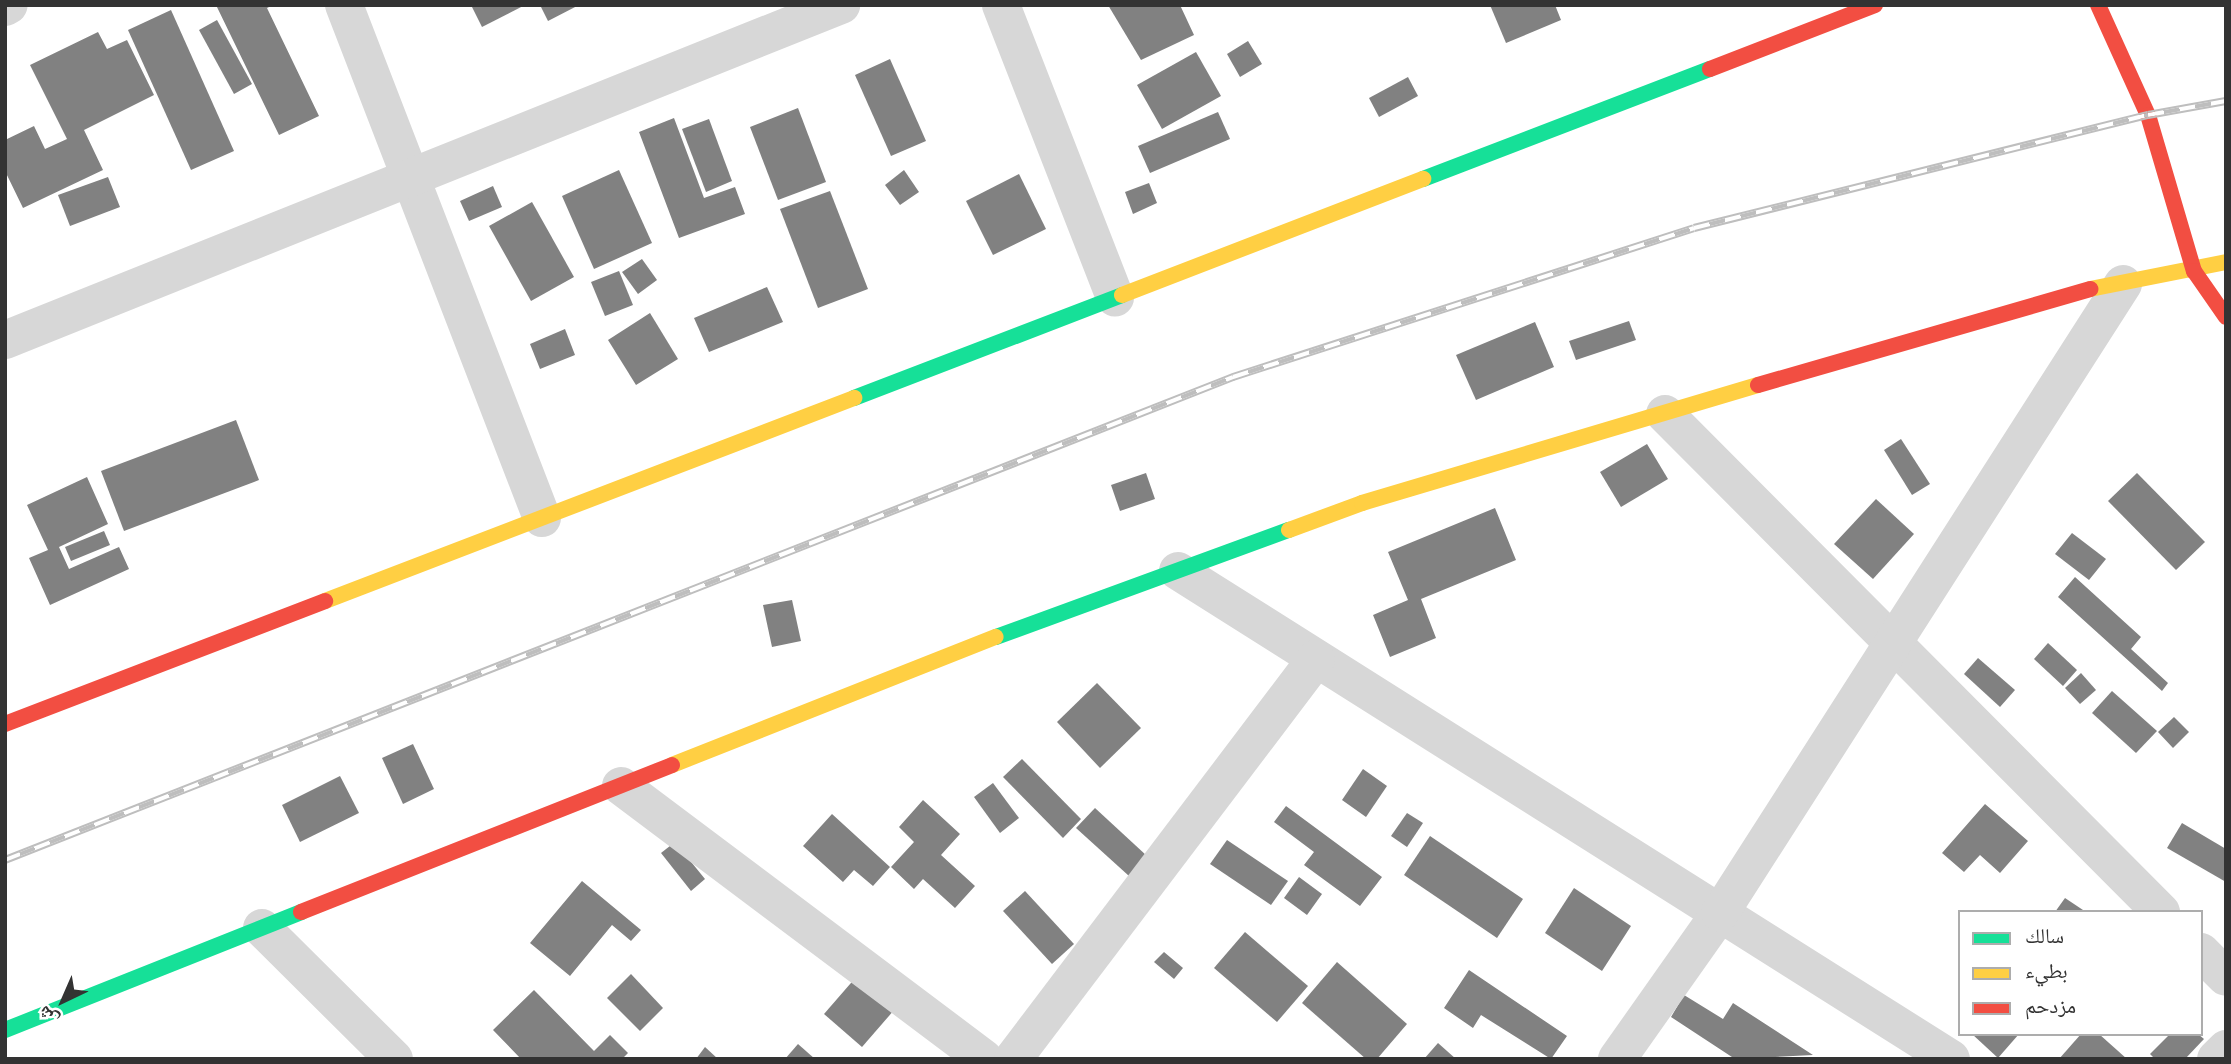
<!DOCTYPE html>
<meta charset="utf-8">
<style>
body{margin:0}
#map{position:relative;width:2231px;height:1064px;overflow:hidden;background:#fff;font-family:Jost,"Noto Naskh Arabic",sans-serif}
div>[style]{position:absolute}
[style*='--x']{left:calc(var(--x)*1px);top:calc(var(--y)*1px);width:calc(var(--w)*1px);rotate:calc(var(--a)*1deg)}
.building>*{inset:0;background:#818181}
.street>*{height:38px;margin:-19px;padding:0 19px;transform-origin:19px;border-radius:19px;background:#d7d7d7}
.fast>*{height:16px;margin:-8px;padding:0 8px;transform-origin:8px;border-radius:8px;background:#16e098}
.slow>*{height:16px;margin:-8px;padding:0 8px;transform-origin:8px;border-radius:8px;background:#ffcf43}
.jam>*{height:16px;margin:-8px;padding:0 8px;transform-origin:8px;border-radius:8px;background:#f24e42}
.rail>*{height:8px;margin-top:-4px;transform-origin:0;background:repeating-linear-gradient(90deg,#fff 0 16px,#bebebe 0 32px);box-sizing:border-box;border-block:2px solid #bebebe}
span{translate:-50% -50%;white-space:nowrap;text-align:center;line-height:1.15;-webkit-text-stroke:7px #fff;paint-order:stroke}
.frame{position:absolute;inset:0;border:7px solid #333;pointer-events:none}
.legend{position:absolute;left:1958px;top:910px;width:245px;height:126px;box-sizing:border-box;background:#fff;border:2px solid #adadad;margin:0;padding:9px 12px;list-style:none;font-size:21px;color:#333}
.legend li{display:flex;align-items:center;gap:14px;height:35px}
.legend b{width:35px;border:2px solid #adadad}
.north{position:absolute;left:28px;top:966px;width:70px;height:70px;-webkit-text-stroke:5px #fff;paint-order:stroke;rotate:224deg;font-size:19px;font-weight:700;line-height:28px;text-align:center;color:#333}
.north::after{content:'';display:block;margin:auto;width:24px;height:32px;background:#333;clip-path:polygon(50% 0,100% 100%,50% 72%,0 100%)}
</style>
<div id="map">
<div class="building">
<i style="clip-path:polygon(216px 5px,273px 5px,267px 8px,319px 116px,279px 135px)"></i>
<i style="clip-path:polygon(471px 5px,525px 5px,482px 27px)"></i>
<i style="clip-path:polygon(540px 5px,579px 5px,548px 21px)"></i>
<i style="clip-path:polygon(1108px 5px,1180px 5px,1194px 35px,1141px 60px)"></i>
<i style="clip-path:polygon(1490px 5px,1555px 5px,1561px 20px,1506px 43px)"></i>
<i style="clip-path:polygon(171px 10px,234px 151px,191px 170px,128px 30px)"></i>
<i style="clip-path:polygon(217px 20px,252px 84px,234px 94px,199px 30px)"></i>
<i style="clip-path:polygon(98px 32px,107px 49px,127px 40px,154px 95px,84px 130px,103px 170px,23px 208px,5px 171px,5px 140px,34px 126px,45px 149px,67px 139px,30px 65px)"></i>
<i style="clip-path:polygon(1248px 41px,1262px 64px,1240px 77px,1227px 54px)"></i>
<i style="clip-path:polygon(1196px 52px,1221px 96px,1162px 129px,1137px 85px)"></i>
<i style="clip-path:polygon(890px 59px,926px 141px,891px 156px,855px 75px)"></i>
<i style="clip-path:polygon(1408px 77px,1418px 96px,1379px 117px,1369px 98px)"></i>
<i style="clip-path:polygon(798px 108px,826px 182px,778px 200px,750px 127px)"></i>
<i style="clip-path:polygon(1218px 112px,1230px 139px,1150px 173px,1138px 146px)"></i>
<i style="clip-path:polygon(674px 118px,704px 198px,735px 187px,745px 214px,679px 238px,639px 132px)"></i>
<i style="clip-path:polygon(709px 119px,732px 181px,706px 192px,682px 129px)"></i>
<i style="clip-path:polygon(619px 170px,652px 243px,594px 269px,562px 196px)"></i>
<i style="clip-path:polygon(904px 170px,919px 192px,900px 205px,885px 185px)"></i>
<i style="clip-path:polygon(1019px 174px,1046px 229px,993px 255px,966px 201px)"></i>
<i style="clip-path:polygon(108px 177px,120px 207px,70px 226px,58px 195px)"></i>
<i style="clip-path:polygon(1149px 183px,1157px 203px,1133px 214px,1125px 192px)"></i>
<i style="clip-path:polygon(493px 186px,502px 207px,469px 221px,460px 201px)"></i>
<i style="clip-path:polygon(830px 191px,868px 289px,818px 308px,780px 209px)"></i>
<i style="clip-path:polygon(532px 202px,574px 277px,531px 301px,489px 226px)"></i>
<i style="clip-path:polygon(642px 259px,657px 280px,638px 294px,622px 272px)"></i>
<i style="clip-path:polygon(619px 271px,633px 305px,605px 316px,591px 282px)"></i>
<i style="clip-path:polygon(767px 287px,783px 322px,709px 352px,694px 318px)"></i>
<i style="clip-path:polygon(650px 313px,678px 359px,636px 385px,608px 340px)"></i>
<i style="clip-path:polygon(1629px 321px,1636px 340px,1576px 360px,1569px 341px)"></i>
<i style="clip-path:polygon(1535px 322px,1554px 367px,1476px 400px,1456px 355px)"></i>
<i style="clip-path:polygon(565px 329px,575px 355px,540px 369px,530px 344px)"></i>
<i style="clip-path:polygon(236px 420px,259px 480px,124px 531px,101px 471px)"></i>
<i style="clip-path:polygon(1901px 439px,1930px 484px,1912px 495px,1884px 450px)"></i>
<i style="clip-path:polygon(1647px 444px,1668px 479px,1621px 507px,1600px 472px)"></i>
<i style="clip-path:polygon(1146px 473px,1155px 499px,1120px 511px,1111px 485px)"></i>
<i style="clip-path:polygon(2137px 473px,2205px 542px,2176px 570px,2108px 501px)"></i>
<i style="clip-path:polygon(87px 477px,108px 524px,59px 547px,69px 569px,119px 547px,129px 569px,50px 605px,29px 558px,48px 550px,27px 505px)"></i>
<i style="clip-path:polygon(1876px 499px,1914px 534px,1873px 579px,1834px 544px)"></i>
<i style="clip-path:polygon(1495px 508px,1516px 560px,1421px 599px,1436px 638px,1390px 657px,1373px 615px,1408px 600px,1388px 552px)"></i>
<i style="clip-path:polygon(104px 531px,110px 545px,71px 561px,65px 547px)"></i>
<i style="clip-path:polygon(2072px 533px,2106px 559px,2089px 580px,2055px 554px)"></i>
<i style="clip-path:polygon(2075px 577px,2141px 637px,2131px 649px,2168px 683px,2162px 691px,2058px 597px)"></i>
<i style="clip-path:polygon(792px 600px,801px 641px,772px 647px,763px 605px)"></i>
<i style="clip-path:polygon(2048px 643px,2077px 670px,2063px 686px,2034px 659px)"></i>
<i style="clip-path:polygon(1978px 658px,2015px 690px,2000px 707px,1964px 674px)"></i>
<i style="clip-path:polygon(2081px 673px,2096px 690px,2080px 704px,2065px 688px)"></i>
<i style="clip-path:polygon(1097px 683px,1141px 728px,1100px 768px,1057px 722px)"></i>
<i style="clip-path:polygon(2112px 691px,2157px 731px,2136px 753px,2092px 713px)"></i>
<i style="clip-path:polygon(2174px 717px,2189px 732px,2173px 748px,2158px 732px)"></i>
<i style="clip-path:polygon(413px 744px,434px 789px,403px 804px,382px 758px)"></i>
<i style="clip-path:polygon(1022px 759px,1081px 819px,1063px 838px,1003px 777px)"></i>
<i style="clip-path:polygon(1363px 769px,1387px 786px,1366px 817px,1342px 800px)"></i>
<i style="clip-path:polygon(340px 776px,359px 813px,300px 842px,282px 805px)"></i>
<i style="clip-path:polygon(993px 783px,1019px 818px,1000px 833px,974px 797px)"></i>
<i style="clip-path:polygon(923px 800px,960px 834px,941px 855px,975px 886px,955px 908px,923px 879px,914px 889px,891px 867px,914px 842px,899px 827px)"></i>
<i style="clip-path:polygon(1985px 804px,2028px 841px,2000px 873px,1980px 855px,1964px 872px,1942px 853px)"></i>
<i style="clip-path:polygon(1286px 806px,1382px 877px,1360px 906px,1304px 865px,1314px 852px,1274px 822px)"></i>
<i style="clip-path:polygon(1095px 808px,1147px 856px,1129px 876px,1076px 828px)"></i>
<i style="clip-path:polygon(1407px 813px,1423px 823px,1407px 847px,1391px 836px)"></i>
<i style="clip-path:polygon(832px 814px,890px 867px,873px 886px,854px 870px,843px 882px,803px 846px)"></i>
<i style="clip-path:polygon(2182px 823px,2226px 849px,2226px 882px,2167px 848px)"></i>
<i style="clip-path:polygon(1430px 836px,1523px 899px,1497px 938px,1404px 875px)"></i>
<i style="clip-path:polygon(1227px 840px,1288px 881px,1271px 905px,1210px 864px)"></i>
<i style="clip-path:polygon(675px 842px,705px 879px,691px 891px,661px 853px)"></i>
<i style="clip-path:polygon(1299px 877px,1322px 894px,1307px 915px,1284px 898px)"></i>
<i style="clip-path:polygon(582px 881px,641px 930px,631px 941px,612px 925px,570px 976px,530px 943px)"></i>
<i style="clip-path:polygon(1574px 888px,1631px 926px,1602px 971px,1545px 933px)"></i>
<i style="clip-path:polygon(1025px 891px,1074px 944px,1052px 964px,1003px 911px)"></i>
<i style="clip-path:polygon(2065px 898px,2086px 912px,2055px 912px)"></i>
<i style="clip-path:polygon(1245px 932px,1308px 986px,1277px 1022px,1214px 968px)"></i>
<i style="clip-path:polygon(1164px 952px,1183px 968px,1174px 979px,1154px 962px)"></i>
<i style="clip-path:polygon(1337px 962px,1407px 1024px,1377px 1059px,1366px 1059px,1302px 1003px)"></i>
<i style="clip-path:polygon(1469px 970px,1567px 1036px,1551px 1059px,1481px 1015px,1473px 1028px,1444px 1008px)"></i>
<i style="clip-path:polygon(631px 974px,663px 1008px,640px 1031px,607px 998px)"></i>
<i style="clip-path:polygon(857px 976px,895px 1009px,862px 1047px,824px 1014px)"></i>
<i style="clip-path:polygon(534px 990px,594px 1051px,610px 1035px,628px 1053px,622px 1059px,521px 1059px,493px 1030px)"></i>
<i style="clip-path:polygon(1684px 995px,1723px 1019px,1733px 1003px,1813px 1055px,1735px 1059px,1671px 1017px)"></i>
<i style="clip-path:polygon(1972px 1034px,2019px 1034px,1998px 1058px)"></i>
<i style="clip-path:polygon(2081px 1034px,2099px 1034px,2127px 1059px,2059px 1059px)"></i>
<i style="clip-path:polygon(2170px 1034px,2198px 1034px,2204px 1039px,2185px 1059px,2155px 1059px,2150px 1054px)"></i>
<i style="clip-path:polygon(1438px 1043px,1456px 1059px,1424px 1059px)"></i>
<i style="clip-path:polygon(798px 1044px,815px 1059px,785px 1059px)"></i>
<i style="clip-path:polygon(705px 1047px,718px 1059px,696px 1059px)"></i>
</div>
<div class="street">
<i style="--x:344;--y:5;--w:550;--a:68.9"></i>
<i style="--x:1001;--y:5;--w:314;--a:68.7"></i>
<i style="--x:5;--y:7;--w:4;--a:-27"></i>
<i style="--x:5;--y:340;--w:901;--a:-21.84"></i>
<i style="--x:1665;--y:414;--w:703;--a:45.12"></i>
<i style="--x:1178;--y:571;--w:914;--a:32.26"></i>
<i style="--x:621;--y:786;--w:454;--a:36.9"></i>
<i style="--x:262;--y:928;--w:186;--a:44.8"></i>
<i style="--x:2201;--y:952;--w:35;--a:45"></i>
<i style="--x:1013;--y:1059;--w:502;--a:-52.86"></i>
<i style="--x:1617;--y:1059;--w:179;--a:-54.8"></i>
<i style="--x:1720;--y:913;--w:747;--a:-57.35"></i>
<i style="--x:2216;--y:1059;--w:14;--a:-45"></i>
</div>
<div class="fast">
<i style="--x:1423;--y:179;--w:307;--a:-21"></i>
<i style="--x:854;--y:398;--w:287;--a:-21"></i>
<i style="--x:996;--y:637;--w:312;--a:-20.1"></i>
<i style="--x:5;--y:1030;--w:319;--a:-21.7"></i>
</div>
<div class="slow">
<i style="--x:2090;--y:289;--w:139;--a:-11.2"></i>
<i style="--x:1122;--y:295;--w:323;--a:-21.1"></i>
<i style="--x:1289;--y:530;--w:78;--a:-20.3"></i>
<i style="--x:1362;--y:503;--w:413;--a:-16.6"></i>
<i style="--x:325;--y:601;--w:567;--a:-20.99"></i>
<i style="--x:672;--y:765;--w:348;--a:-21.6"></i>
</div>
<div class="jam">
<i style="--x:2098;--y:5;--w:121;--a:65.6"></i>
<i style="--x:2148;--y:115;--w:163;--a:73.6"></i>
<i style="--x:2194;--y:271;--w:56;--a:55.2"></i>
<i style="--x:1710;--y:69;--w:177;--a:-21.2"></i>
<i style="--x:1758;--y:385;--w:346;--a:-16.1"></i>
<i style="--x:5;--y:724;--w:343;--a:-21"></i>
<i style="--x:301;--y:912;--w:399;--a:-21.6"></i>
</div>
<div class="rail">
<i style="--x:5;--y:860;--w:1320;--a:-21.47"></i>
<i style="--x:1233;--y:377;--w:484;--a:-17.9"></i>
<i style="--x:1694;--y:228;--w:468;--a:-14"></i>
<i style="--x:2148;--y:115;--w:79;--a:-10.2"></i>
</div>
<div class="frame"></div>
<ul class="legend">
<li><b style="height:9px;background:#16e098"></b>سالك</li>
<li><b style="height:9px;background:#ffcf43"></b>بطيء</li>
<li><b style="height:9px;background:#f24e42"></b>مزدحم</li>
</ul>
<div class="north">ش</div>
</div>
